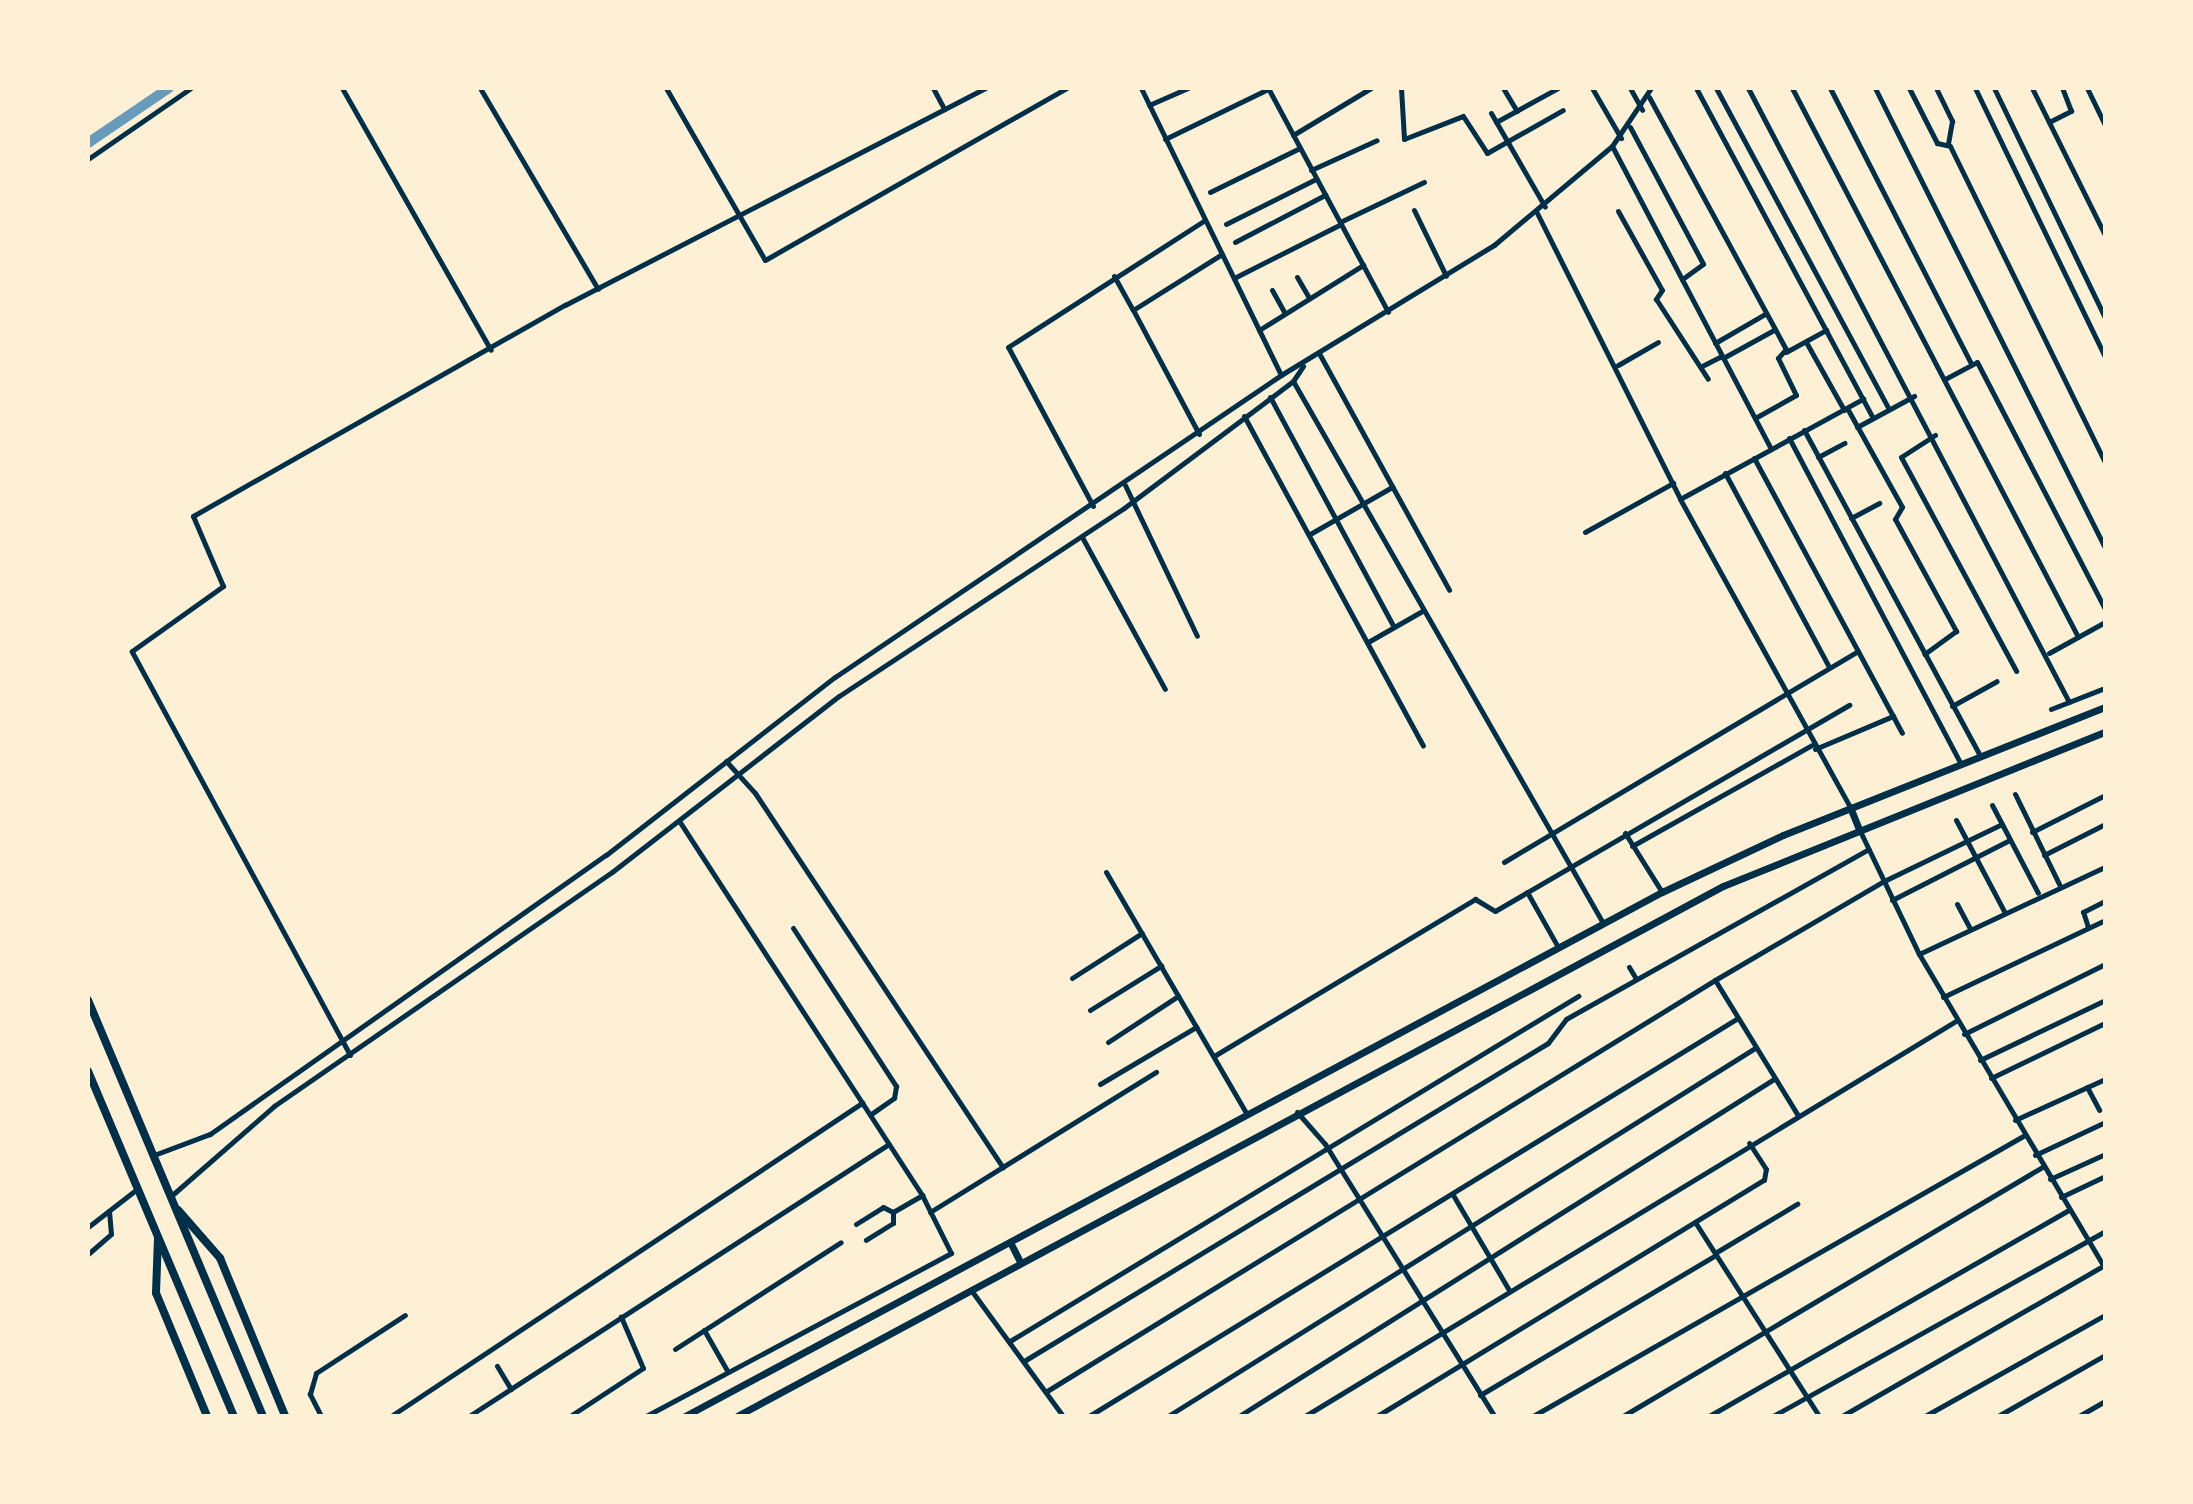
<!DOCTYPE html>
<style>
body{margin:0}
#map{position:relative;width:2193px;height:1504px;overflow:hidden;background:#fdf0d5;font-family:Raleway,sans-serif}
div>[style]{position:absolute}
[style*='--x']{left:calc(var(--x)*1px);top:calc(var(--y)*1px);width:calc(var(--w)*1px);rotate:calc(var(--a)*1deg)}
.canal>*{height:10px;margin:-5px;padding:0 5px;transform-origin:5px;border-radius:5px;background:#669bbc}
.minor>*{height:5px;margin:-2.5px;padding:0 2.5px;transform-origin:2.5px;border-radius:2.5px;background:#003049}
.secondary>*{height:7px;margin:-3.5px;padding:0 3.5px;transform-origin:3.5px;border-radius:3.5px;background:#003049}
.primary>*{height:8px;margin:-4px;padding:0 4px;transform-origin:4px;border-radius:4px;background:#003049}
span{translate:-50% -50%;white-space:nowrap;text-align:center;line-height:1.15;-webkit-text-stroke:8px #fdf0d5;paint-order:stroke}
.frame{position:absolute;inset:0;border:90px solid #fdf0d5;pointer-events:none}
</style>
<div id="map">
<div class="canal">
<i style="--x:88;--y:143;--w:98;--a:-34.2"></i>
</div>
<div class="minor">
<i style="--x:342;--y:88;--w:301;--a:60.4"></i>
<i style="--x:480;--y:88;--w:233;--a:59.6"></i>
<i style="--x:666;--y:88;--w:198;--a:60.1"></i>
<i style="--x:765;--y:260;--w:347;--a:-29.7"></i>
<i style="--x:933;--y:88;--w:24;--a:62"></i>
<i style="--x:1141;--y:88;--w:319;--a:64"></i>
<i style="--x:1268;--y:88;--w:254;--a:61.8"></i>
<i style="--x:1401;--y:88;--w:51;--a:86.6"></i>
<i style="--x:1404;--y:139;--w:63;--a:-21.3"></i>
<i style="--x:1463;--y:116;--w:44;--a:57"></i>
<i style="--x:1487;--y:153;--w:87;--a:-29.5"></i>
<i style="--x:1503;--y:88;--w:27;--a:59"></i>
<i style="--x:1592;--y:88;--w:58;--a:59.9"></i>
<i style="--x:1630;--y:88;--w:25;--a:61"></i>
<i style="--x:1696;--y:88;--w:374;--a:61.8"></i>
<i style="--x:1716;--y:88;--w:365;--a:61.7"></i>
<i style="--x:1748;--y:88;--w:693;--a:62.4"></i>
<i style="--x:1792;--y:88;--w:619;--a:62.48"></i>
<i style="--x:1830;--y:88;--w:310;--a:62.9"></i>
<i style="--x:1875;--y:88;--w:514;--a:63.43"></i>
<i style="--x:1909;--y:88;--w:62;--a:63"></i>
<i style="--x:1937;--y:143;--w:13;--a:13"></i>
<i style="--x:1950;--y:146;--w:353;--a:63.9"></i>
<i style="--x:1936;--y:88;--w:37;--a:64"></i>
<i style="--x:1952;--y:121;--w:22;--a:100"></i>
<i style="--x:1975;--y:88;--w:299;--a:64.2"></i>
<i style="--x:1994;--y:88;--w:255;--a:64.2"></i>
<i style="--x:2032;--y:88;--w:164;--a:63.6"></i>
<i style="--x:2087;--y:88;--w:41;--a:64.1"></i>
<i style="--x:1649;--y:97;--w:287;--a:61.5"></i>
<i style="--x:1786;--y:349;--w:12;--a:132"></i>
<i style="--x:1778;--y:358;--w:41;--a:64.1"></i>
<i style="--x:1796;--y:395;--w:47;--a:150.7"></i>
<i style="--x:1149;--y:105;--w:43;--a:-23.6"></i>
<i style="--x:1491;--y:113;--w:108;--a:60.1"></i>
<i style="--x:1496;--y:122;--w:71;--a:-28.7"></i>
<i style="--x:2049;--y:122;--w:25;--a:-27"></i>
<i style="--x:2071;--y:111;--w:25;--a:-111"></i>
<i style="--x:1630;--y:127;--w:155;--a:61.9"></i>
<i style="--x:1703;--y:264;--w:26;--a:144"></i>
<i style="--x:1293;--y:135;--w:91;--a:-31.1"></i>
<i style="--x:1165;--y:139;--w:114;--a:-25.9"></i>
<i style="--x:1612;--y:146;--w:342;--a:62.3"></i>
<i style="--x:88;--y:159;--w:125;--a:-34.6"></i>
<i style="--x:1311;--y:170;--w:72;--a:-24.4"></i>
<i style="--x:1210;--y:192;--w:100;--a:-26.1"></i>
<i style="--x:1414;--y:210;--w:73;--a:64.1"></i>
<i style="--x:1618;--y:211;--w:90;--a:60.9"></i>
<i style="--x:1662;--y:290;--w:11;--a:124"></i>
<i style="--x:1656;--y:299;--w:95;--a:57"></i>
<i style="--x:1537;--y:213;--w:320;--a:63.4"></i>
<i style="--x:1680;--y:499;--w:352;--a:61.1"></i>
<i style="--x:1340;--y:222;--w:93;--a:-25.5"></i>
<i style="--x:1226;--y:224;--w:101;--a:-26.6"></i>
<i style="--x:1235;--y:242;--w:102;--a:-27.6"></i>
<i style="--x:1114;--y:276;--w:39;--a:61"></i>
<i style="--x:1297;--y:277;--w:24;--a:60"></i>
<i style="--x:1234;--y:278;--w:120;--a:-26.8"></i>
<i style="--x:1272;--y:290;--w:26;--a:61"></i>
<i style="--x:1259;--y:330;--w:123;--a:-32"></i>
<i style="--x:1806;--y:342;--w:78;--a:60.8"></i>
<i style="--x:1715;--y:343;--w:58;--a:-30.1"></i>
<i style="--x:1786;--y:352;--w:46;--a:-28.8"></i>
<i style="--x:1320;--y:355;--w:268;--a:61.2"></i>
<i style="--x:1723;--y:358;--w:58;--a:-28.8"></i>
<i style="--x:1618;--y:365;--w:46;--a:-29.9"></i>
<i style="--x:1702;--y:366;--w:22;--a:-27"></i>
<i style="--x:1945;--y:379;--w:36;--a:-28"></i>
<i style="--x:1977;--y:362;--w:278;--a:62.6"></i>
<i style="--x:1293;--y:381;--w:624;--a:60.23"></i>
<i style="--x:1270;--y:397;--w:261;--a:61.7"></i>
<i style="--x:1847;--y:408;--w:113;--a:60.9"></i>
<i style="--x:1902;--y:507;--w:14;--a:120"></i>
<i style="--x:1895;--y:519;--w:128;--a:61.4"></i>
<i style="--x:1956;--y:631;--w:39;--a:144"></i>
<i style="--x:1244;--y:416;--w:375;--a:61.5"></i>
<i style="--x:1857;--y:427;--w:65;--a:-28.5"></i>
<i style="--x:1804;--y:430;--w:368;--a:61.6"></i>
<i style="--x:1199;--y:434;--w:140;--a:-118"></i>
<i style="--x:1133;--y:310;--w:105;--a:-32.2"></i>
<i style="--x:1935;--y:435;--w:40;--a:147.1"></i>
<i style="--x:1901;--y:457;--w:243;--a:61.7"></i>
<i style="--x:1789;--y:438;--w:365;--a:62.2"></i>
<i style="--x:1818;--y:457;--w:30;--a:-28"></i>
<i style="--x:1754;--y:458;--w:312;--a:61.7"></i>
<i style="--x:1725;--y:473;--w:220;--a:61.8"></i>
<i style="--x:1125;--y:485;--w:167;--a:64.5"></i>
<i style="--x:1680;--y:499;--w:209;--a:-28.7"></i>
<i style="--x:1093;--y:506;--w:180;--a:-118.1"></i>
<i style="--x:1008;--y:347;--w:234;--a:-32.8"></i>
<i style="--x:1851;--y:518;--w:32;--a:-28"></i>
<i style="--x:1585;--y:532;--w:101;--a:-29.1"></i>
<i style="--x:1310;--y:534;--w:95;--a:-29.8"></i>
<i style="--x:1082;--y:537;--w:173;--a:61.4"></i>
<i style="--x:1368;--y:642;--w:64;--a:-29.7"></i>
<i style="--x:2049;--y:653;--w:64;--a:-29"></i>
<i style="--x:1952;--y:706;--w:51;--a:-29.1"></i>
<i style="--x:2051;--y:709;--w:58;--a:-21.3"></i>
<i style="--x:1815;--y:749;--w:85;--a:-22.9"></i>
<i style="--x:726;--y:761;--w:43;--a:47.8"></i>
<i style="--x:755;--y:793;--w:449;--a:56.5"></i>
<i style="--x:2015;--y:794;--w:100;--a:63.9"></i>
<i style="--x:1992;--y:805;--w:99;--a:62.4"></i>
<i style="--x:1956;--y:820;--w:103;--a:62.2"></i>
<i style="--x:1860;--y:831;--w:136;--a:64.4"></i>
<i style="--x:1919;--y:954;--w:366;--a:59.4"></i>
<i style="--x:2032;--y:832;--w:82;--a:-26.9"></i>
<i style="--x:1625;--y:833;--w:70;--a:57.9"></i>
<i style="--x:1632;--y:846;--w:206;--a:-29.3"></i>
<i style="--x:2044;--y:855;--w:68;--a:-26.9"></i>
<i style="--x:1504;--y:862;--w:412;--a:-30.8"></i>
<i style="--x:1106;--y:872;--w:279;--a:59.8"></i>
<i style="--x:1527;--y:892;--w:63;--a:60.6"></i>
<i style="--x:1892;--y:900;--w:132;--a:-27"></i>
<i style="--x:1957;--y:904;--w:27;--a:62"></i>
<i style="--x:2088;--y:927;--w:16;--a:-108"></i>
<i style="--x:2083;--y:912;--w:25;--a:-27"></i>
<i style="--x:793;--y:928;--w:189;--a:56.9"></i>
<i style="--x:896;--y:1086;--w:12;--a:99"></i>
<i style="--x:894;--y:1098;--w:29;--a:145"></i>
<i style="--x:1919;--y:954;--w:205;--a:-25.1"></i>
<i style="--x:1629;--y:967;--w:12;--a:59"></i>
<i style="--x:1072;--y:978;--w:83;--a:-32.7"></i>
<i style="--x:1715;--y:980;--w:157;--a:58.5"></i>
<i style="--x:1943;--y:997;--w:179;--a:-25.4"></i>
<i style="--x:1090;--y:1010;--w:84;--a:-31.8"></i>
<i style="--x:1964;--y:1034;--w:157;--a:-26.4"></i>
<i style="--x:1108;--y:1042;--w:84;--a:-33.3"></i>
<i style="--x:350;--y:1055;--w:459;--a:-118.4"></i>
<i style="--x:132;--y:651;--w:112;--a:-35.5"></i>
<i style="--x:223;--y:586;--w:76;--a:-113.2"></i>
<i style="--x:193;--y:516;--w:428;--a:-29.6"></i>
<i style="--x:565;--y:305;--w:473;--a:-27.3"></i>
<i style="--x:1214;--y:1056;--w:305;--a:-31"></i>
<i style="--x:1475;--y:899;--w:23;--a:31"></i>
<i style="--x:1495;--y:911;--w:410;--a:-30.2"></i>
<i style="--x:1980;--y:1060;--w:139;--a:-25.6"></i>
<i style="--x:1991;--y:1078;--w:127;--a:-25.8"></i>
<i style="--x:1100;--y:1084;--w:112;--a:-30.7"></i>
<i style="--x:2087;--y:1087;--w:26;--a:62"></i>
<i style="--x:1297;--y:1112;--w:43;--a:48.8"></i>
<i style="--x:1325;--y:1144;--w:320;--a:58.1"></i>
<i style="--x:2015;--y:1120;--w:99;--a:-24.5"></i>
<i style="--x:154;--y:1155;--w:60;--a:-20.6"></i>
<i style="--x:210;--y:1134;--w:484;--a:-35.2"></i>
<i style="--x:606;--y:855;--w:290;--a:-37.9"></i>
<i style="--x:835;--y:677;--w:539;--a:-34.1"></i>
<i style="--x:1281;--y:375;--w:250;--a:-31.4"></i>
<i style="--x:1494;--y:245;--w:154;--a:-40"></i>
<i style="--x:1612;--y:146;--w:70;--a:-56.1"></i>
<i style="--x:2035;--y:1155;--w:77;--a:-25.2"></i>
<i style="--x:2050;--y:1179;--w:60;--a:-24.4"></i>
<i style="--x:1453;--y:1195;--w:110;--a:59.5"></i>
<i style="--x:171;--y:1196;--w:137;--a:-41.1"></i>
<i style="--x:274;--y:1106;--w:411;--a:-34.7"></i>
<i style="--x:612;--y:872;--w:287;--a:-37.8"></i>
<i style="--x:839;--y:696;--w:341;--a:-33.4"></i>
<i style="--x:1124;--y:508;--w:211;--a:-36.9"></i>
<i style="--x:1293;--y:381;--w:18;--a:-56"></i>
<i style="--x:2061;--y:1197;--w:49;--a:-25.5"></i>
<i style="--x:893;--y:1212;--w:34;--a:-30"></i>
<i style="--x:930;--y:1212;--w:266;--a:-31.8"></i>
<i style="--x:1695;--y:1222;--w:230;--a:57.4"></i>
<i style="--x:856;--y:1224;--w:32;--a:-32"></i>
<i style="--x:883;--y:1207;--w:11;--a:27"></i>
<i style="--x:893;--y:1212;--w:11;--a:90"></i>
<i style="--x:893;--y:1223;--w:32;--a:148"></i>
<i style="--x:88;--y:1227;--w:62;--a:-37.8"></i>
<i style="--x:1715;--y:1253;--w:96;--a:-30.9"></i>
<i style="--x:88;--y:1254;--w:30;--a:-41"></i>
<i style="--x:111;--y:1234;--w:23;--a:-95"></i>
<i style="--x:971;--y:1290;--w:156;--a:53.9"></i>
<i style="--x:704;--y:1330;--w:48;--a:60.3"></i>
<i style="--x:1010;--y:1341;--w:665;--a:-31.27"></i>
<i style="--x:675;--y:1349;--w:197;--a:-32.8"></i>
<i style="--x:1024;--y:1361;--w:613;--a:-31.25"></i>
<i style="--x:1548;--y:1043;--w:30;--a:-53"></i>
<i style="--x:1566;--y:1019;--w:347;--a:-29.3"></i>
<i style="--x:497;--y:1366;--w:27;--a:59"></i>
<i style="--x:1047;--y:1391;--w:784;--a:-31.6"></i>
<i style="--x:1715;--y:980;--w:196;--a:-30.4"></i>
<i style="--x:1884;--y:881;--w:131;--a:-25.8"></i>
<i style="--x:1480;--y:1395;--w:274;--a:-30.7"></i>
<i style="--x:321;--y:1416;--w:25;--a:-117"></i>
<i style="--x:310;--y:1394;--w:22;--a:-74"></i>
<i style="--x:316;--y:1373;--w:106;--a:-33.1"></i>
<i style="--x:391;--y:1416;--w:566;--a:-33.61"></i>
<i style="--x:469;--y:1416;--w:500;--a:-32.93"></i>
<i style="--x:570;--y:1416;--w:87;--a:-33.3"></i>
<i style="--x:643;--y:1368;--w:56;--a:-113.3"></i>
<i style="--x:646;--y:1416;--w:346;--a:-28.1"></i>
<i style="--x:951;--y:1253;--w:65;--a:-116.6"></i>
<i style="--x:922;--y:1195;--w:446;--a:-123"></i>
<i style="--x:1089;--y:1416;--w:761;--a:-31.52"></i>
<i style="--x:1168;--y:1416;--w:693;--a:-32.08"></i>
<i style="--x:1239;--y:1416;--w:632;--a:-32.21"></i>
<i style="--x:1305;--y:1416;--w:761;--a:-31.25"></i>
<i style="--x:1377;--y:1416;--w:453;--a:-31.4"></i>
<i style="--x:1764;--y:1180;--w:11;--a:-80"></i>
<i style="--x:1766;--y:1169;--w:31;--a:-123"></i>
<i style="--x:1533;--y:1416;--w:564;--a:-29.74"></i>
<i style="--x:1623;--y:1416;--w:487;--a:-30.7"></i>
<i style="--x:1709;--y:1416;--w:415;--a:-29.8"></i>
<i style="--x:1773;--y:1416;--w:380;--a:-29.1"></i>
<i style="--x:1842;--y:1416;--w:301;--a:-29.9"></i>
<i style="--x:1925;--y:1416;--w:206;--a:-29.3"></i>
<i style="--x:1998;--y:1416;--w:123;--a:-29.7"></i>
<i style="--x:2079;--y:1416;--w:30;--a:-30"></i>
</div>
<div class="secondary">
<i style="--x:1850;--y:807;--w:22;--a:68"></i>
<i style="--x:1010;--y:1242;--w:22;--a:63"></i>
<i style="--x:685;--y:1416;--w:1109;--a:-28.21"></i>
<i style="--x:1662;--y:892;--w:134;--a:-25.2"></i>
<i style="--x:1783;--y:835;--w:347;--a:-21.7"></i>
<i style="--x:737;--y:1416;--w:1119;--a:-28.26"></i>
<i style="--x:1723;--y:886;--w:412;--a:-22"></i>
</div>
<div class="primary">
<i style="--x:88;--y:1000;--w:451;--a:67.2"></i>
<i style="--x:88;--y:1071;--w:375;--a:67.1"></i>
<i style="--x:178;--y:1210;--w:64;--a:48.8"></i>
<i style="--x:220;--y:1258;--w:171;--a:67.6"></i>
<i style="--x:158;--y:1238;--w:55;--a:92.1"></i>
<i style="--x:156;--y:1293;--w:133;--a:67.5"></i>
</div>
<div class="frame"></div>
</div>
